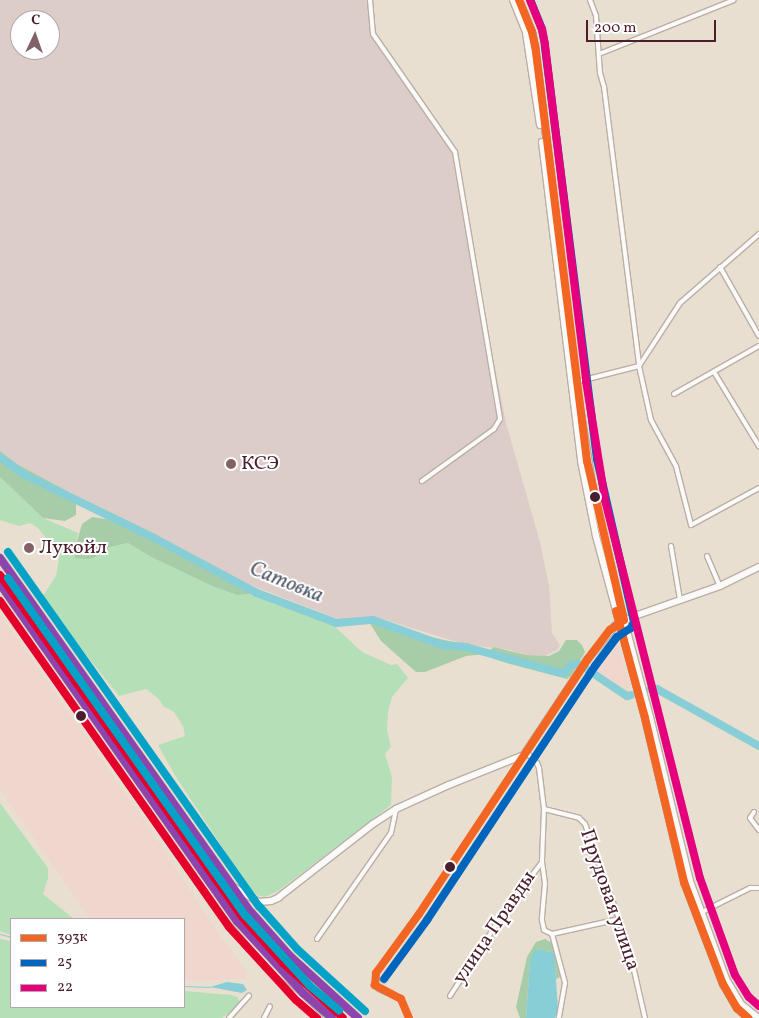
<!DOCTYPE html>
<meta charset="utf-8">
<style>
body{margin:0}
#map{position:relative;width:759px;height:1018px;overflow:hidden;background:#e8dfd0;font-family:Vollkorn,serif}
div>[style]{position:absolute}
[style*='--x']{left:calc(var(--x)*1px);top:calc(var(--y)*1px);width:calc(var(--w)*1px);rotate:calc(var(--a)*1deg)}
.built>*{inset:0;background:#f0d7ce}
.industrial>*{inset:0;background:#dccdc9}
.green>*{inset:0;background:#b5e0b7}
.forest>*{inset:0;background:#a7cda8}
.water>*{inset:0;background:#87ced6}
.stream>*{height:1px;margin:-0.5px;padding:0 0.5px;transform-origin:0.5px;border-radius:0.5px;background:#87ced6}
.river>*{height:8px;margin:-4px;padding:0 4px;transform-origin:4px;border-radius:4px;background:#87ced6}
.roads{filter:drop-shadow(1px 0 #b9afa6) drop-shadow(-1px 0 #b9afa6) drop-shadow(0 1px #b9afa6) drop-shadow(0 -1px #b9afa6)}
.minor>*{height:4px;margin:-2px;padding:0 2px;transform-origin:2px;border-radius:2px;background:#fcfaf8}
.secondary>*{height:5.5px;margin:-2.75px;padding:0 2.75px;transform-origin:2.75px;border-radius:2.75px;background:#fcfaf8}
.primary>*{height:6px;margin:-3px;padding:0 3px;transform-origin:3px;border-radius:3px;background:#fcfaf8}
.trunk>*{height:6px;margin:-3px;padding:0 3px;transform-origin:3px;border-radius:3px;background:#fcfaf8}
.bus-1>*{height:8px;margin:-4px;padding:0 4px;transform-origin:4px;border-radius:4px;background:#f26522}
.bus-2>*{height:8px;margin:-4px;padding:0 4px;transform-origin:4px;border-radius:4px;background:#0065bd}
.bus-3>*{height:8px;margin:-4px;padding:0 4px;transform-origin:4px;border-radius:4px;background:#e5007d}
.bus-4>*{height:8px;margin:-4px;padding:0 4px;transform-origin:4px;border-radius:4px;background:#8e44ad}
.bus-5>*{height:8px;margin:-4px;padding:0 4px;transform-origin:4px;border-radius:4px;background:#e4002b}
.bus-6>*{height:8px;margin:-4px;padding:0 4px;transform-origin:4px;border-radius:4px;background:#04a2c6}
.dots>*{width:14px;height:14px;translate:-50% -50%;box-sizing:border-box;border:2px solid #fff;border-radius:50%}
span{translate:-50% -50%;white-space:nowrap;text-align:center;line-height:1.15;-webkit-text-stroke:4px #fff;paint-order:stroke}
.poi-label{font-size:20px;color:#4a1f2b}
.left{translate:0 -50%;text-align:left}
.street-label{font-size:20px;color:#4a1f2b}
.water-label{font-size:21px;color:#515a68;font-style:italic}
.legend{position:absolute;left:10px;top:918px;width:175px;height:90px;box-sizing:border-box;background:#fff;border:1px solid #b7a5aa;margin:0;padding:6px 9px;list-style:none;font-size:15px;color:#4a1f2b}
.legend li{display:flex;align-items:center;gap:10px;height:25px}
.legend b{width:25px;border:1px solid #b7a5aa}
.north{position:absolute;left:10px;top:10px;width:50px;height:50px;box-sizing:border-box;background:#fff;border:1px solid #b7a5aa;border-radius:50%;rotate:3deg;font-size:14px;font-weight:700;line-height:20px;text-align:center;color:#4a1f2b}
.north::after{content:'';display:block;margin:auto;width:18px;height:22px;background:#816265;clip-path:polygon(50% 0,100% 100%,50% 72%,0 100%)}
.scale{position:absolute;left:586px;top:20px;width:130px;height:22px;box-sizing:border-box;border:2px solid #4a1f2b;border-top:0;padding-left:6px;font-size:15px;line-height:18px;white-space:nowrap;color:#4a1f2b;-webkit-text-stroke:4px #fff;paint-order:stroke}
</style>
<div id="map">
<div class="built">
<i style="clip-path:polygon(0 614px,140px 814px,219px 934px,219px 938px,226px 943px,246px 971px,247px 979px,184px 981px,184px 919px,90px 919px,0 790px)"></i>
<i style="clip-path:polygon(608px 639px,619px 645px,631px 689px,626px 692px,588px 668px)"></i>
</div>
<div class="industrial">
<i style="clip-path:polygon(evenodd,0 0,371px 0,374px 36px,455px 152px,479px 310px,494px 362px,506px 423px,540px 542px,549px 586px,552px 633px,560px 645px,557px 650px,545px 656px,526px 655px,506px 649px,467px 645px,379px 618px,341px 620px,245px 583px,69px 492px,17px 464px,0 451px,0 0,20px 20px,50px 20px,50px 50px,20px 50px,20px 20px)"></i>
</div>
<div class="green">
<i style="clip-path:polygon(0 477px,43px 518px,78px 533px,75px 548px,101px 554px,110px 547px,128px 543px,151px 557px,212px 586px,237px 595px,250px 594px,331px 623px,362px 652px,391px 665px,397px 664px,408px 678px,392px 697px,388px 712px,387px 729px,391px 747px,385px 754px,392px 777px,391px 805px,278px 891px,265px 897px,257px 895px,250px 889px,176px 777px,158px 745px,185px 736px,183px 726px,174px 712px,163px 706px,159px 699px,146px 689px,119px 696px,41px 599px,56px 576px,59px 558px,54px 548px,38px 528px,30px 523px,19px 526px,0 520px)"></i>
<i style="clip-path:polygon(0 803px,48px 868px,48px 878px,43px 894px,74px 919px,11px 919px,11px 935px,0 931px)"></i>
<i style="clip-path:polygon(0 939px,11px 941px,11px 1007px,184px 1007px,184px 991px,231px 995px,237px 997px,240px 1002px,237px 1007px,222px 1018px,0 1018px)"></i>
</div>
<div class="forest">
<i style="clip-path:polygon(0 451px,17px 464px,69px 492px,76px 504px,76px 515px,65px 521px,43px 518px,0 477px)"></i>
<i style="clip-path:polygon(92px 517px,106px 519px,149px 537px,244px 587px,250px 594px,237px 595px,212px 586px,151px 557px,128px 543px,110px 547px,101px 554px,90px 559px,75px 558px,75px 548px,82px 524px)"></i>
<i style="clip-path:polygon(377px 619px,417px 634px,481px 648px,485px 650px,485px 654px,466px 656px,425px 672px,416px 672px,381px 641px,369px 622px)"></i>
<i style="clip-path:polygon(566px 640px,577px 640px,582px 645px,585px 652px,571px 676px,567px 679px,510px 664px,494px 659px,490px 655px,490px 650px,494px 647px,526px 655px,549px 656px,559px 651px)"></i>
<i style="clip-path:polygon(545px 939px,552px 943px,558px 961px,560px 977px,556px 979px,553px 953px,538px 949px,530px 961px,526px 1018px,520px 1018px,516px 1007px,527px 957px,536px 942px)"></i>
</div>
<div class="water">
<i style="clip-path:polygon(538px 949px,554px 953px,558px 1009px,555px 1018px,526px 1018px,530px 961px,534px 951px)"></i>
<i style="clip-path:polygon(227px 982px,243px 984px,247px 990px,242px 993px,210px 987px)"></i>
</div>
<div class="stream">
<i style="--x:0;--y:934;--w:11;--a:15"></i>
<i style="--x:184;--y:986;--w:26;--a:2"></i>
</div>
<div class="river">
<i style="--x:0;--y:457;--w:31;--a:36"></i>
<i style="--x:25;--y:475;--w:144;--a:26"></i>
<i style="--x:154;--y:538;--w:117;--a:28.1"></i>
<i style="--x:257;--y:593;--w:85;--a:20.6"></i>
<i style="--x:337;--y:623;--w:36;--a:-5"></i>
<i style="--x:373;--y:620;--w:74;--a:19.7"></i>
<i style="--x:443;--y:645;--w:23;--a:5"></i>
<i style="--x:466;--y:647;--w:98;--a:15.3"></i>
<i style="--x:561;--y:673;--w:4;--a:-14"></i>
<i style="--x:565;--y:672;--w:9;--a:-49"></i>
<i style="--x:571;--y:665;--w:7;--a:-8"></i>
<i style="--x:588;--y:670;--w:47;--a:33.7"></i>
<i style="--x:627;--y:696;--w:4;--a:-14"></i>
<i style="--x:651;--y:689;--w:6;--a:0"></i>
<i style="--x:657;--y:689;--w:117;--a:29.2"></i>
</div>
<div class="roads">
<div class="minor">
<i style="--x:370;--y:0;--w:34;--a:85"></i>
<i style="--x:373;--y:34;--w:144;--a:55.2"></i>
<i style="--x:455;--y:152;--w:271;--a:80.4"></i>
<i style="--x:500;--y:419;--w:12;--a:121"></i>
<i style="--x:494;--y:429;--w:89;--a:144.2"></i>
<i style="--x:590;--y:0;--w:17;--a:69"></i>
<i style="--x:596;--y:16;--w:57;--a:86"></i>
<i style="--x:600;--y:73;--w:15;--a:74"></i>
<i style="--x:604;--y:87;--w:281;--a:82.8"></i>
<i style="--x:639;--y:366;--w:55;--a:77.5"></i>
<i style="--x:651;--y:420;--w:52;--a:61.5"></i>
<i style="--x:676;--y:466;--w:61;--a:75.7"></i>
<i style="--x:691;--y:525;--w:77;--a:-28.6"></i>
<i style="--x:599;--y:54;--w:145;--a:-21.8"></i>
<i style="--x:720;--y:267;--w:79;--a:60.5"></i>
<i style="--x:714;--y:372;--w:87;--a:58.7"></i>
<i style="--x:576;--y:382;--w:65;--a:-14.3"></i>
<i style="--x:639;--y:366;--w:75;--a:-56.9"></i>
<i style="--x:680;--y:303;--w:105;--a:-41.1"></i>
<i style="--x:674;--y:394;--w:98;--a:-29.5"></i>
<i style="--x:671;--y:546;--w:55;--a:80.5"></i>
<i style="--x:707;--y:556;--w:33;--a:67"></i>
<i style="--x:0;--y:600;--w:371;--a:55.1"></i>
<i style="--x:212;--y:904;--w:81;--a:50"></i>
<i style="--x:264;--y:966;--w:76;--a:42.9"></i>
<i style="--x:526;--y:752;--w:16;--a:45"></i>
<i style="--x:537;--y:763;--w:5;--a:68"></i>
<i style="--x:539;--y:768;--w:41;--a:83"></i>
<i style="--x:544;--y:809;--w:53;--a:92.2"></i>
<i style="--x:542;--y:862;--w:21;--a:82"></i>
<i style="--x:545;--y:883;--w:37;--a:95"></i>
<i style="--x:542;--y:920;--w:10;--a:79"></i>
<i style="--x:544;--y:930;--w:9;--a:27"></i>
<i style="--x:544;--y:809;--w:36;--a:14"></i>
<i style="--x:579;--y:818;--w:8;--a:45"></i>
<i style="--x:585;--y:824;--w:127;--a:70.3"></i>
<i style="--x:628;--y:944;--w:76;--a:77.1"></i>
<i style="--x:754;--y:812;--w:7;--a:124"></i>
<i style="--x:750;--y:818;--w:15;--a:53"></i>
<i style="--x:700;--y:913;--w:56;--a:-26.6"></i>
<i style="--x:750;--y:888;--w:9;--a:0"></i>
<i style="--x:552;--y:934;--w:51;--a:75.1"></i>
<i style="--x:565;--y:983;--w:36;--a:100"></i>
<i style="--x:552;--y:934;--w:69;--a:-12.6"></i>
<i style="--x:317;--y:939;--w:129;--a:-55.1"></i>
<i style="--x:391;--y:833;--w:25;--a:-78"></i>
<i style="--x:450;--y:996;--w:101;--a:-57.1"></i>
<i style="--x:505;--y:911;--w:61;--a:-52.9"></i>
<i style="--x:229;--y:1018;--w:30;--a:-48"></i>
<i style="--x:264;--y:1018;--w:13;--a:-63"></i>
<i style="--x:409;--y:1018;--w:21;--a:-113"></i>
<i style="--x:401;--y:999;--w:24;--a:-156"></i>
<i style="--x:379;--y:989;--w:6;--a:-135"></i>
<i style="--x:375;--y:985;--w:12;--a:-85"></i>
<i style="--x:376;--y:973;--w:73;--a:-53.9"></i>
<i style="--x:419;--y:914;--w:189;--a:-56.6"></i>
</div>
<div class="secondary">
<i style="--x:234;--y:887;--w:29;--a:31"></i>
<i style="--x:259;--y:902;--w:12;--a:-5"></i>
<i style="--x:271;--y:901;--w:8;--a:-23"></i>
<i style="--x:278;--y:898;--w:120;--a:-37.9"></i>
<i style="--x:373;--y:824;--w:27;--a:-33"></i>
<i style="--x:396;--y:809;--w:58;--a:-24.4"></i>
<i style="--x:449;--y:785;--w:81;--a:-21.8"></i>
<i style="--x:524;--y:755;--w:114;--a:-56.4"></i>
<i style="--x:587;--y:660;--w:44;--a:-50.5"></i>
<i style="--x:615;--y:626;--w:22;--a:-27"></i>
<i style="--x:635;--y:616;--w:90;--a:-19.4"></i>
<i style="--x:720;--y:586;--w:43;--a:-26"></i>
</div>
<div class="primary">
<i style="--x:513;--y:0;--w:35;--a:68"></i>
<i style="--x:526;--y:33;--w:93;--a:81.3"></i>
<i style="--x:519;--y:0;--w:35;--a:68"></i>
<i style="--x:532;--y:32;--w:14;--a:78"></i>
<i style="--x:535;--y:46;--w:338;--a:83"></i>
<i style="--x:576;--y:382;--w:121;--a:81"></i>
<i style="--x:595;--y:502;--w:106;--a:76.4"></i>
<i style="--x:620;--y:605;--w:116;--a:75"></i>
<i style="--x:650;--y:717;--w:169;--a:76.3"></i>
<i style="--x:690;--y:881;--w:104;--a:69.8"></i>
<i style="--x:726;--y:979;--w:29;--a:59"></i>
<i style="--x:741;--y:1004;--w:22;--a:39"></i>
<i style="--x:542;--y:142;--w:321;--a:83"></i>
<i style="--x:581;--y:461;--w:76;--a:78.7"></i>
<i style="--x:596;--y:536;--w:188;--a:74.9"></i>
<i style="--x:645;--y:718;--w:169;--a:76.6"></i>
<i style="--x:684;--y:882;--w:109;--a:69.1"></i>
<i style="--x:723;--y:984;--w:28;--a:60"></i>
<i style="--x:737;--y:1008;--w:15;--a:42"></i>
</div>
<div class="trunk">
<i style="--x:0;--y:558;--w:434;--a:54.7"></i>
<i style="--x:251;--y:912;--w:59;--a:48.4"></i>
<i style="--x:290;--y:956;--w:92;--a:42.4"></i>
<i style="--x:0;--y:584;--w:412;--a:54.9"></i>
<i style="--x:237;--y:921;--w:98;--a:47.5"></i>
<i style="--x:303;--y:993;--w:38;--a:41"></i>
</div>
</div>
<div class="bus-1">
<i style="--x:616;--y:611;--w:111;--a:74.8"></i>
<i style="--x:645;--y:718;--w:169;--a:76.6"></i>
<i style="--x:684;--y:882;--w:109;--a:69.1"></i>
<i style="--x:723;--y:984;--w:28;--a:60"></i>
<i style="--x:737;--y:1008;--w:15;--a:42"></i>
<i style="--x:409;--y:1018;--w:21;--a:-113"></i>
<i style="--x:401;--y:999;--w:30;--a:-152"></i>
<i style="--x:375;--y:985;--w:12;--a:-85"></i>
<i style="--x:376;--y:973;--w:73;--a:-53.9"></i>
<i style="--x:419;--y:914;--w:305;--a:-56.5"></i>
<i style="--x:587;--y:660;--w:38;--a:-53"></i>
<i style="--x:610;--y:630;--w:17;--a:-36"></i>
<i style="--x:624;--y:620;--w:163;--a:-103.1"></i>
<i style="--x:587;--y:461;--w:418;--a:-97.1"></i>
<i style="--x:535;--y:46;--w:14;--a:-102"></i>
<i style="--x:532;--y:32;--w:35;--a:-112"></i>
</div>
<div class="bus-2">
<i style="--x:384;--y:979;--w:73;--a:-53.9"></i>
<i style="--x:427;--y:920;--w:305;--a:-56.5"></i>
<i style="--x:595;--y:666;--w:36;--a:-53"></i>
<i style="--x:617;--y:637;--w:17;--a:-33"></i>
<i style="--x:631;--y:628;--w:7;--a:-63"></i>
<i style="--x:634;--y:622;--w:167;--a:-102.8"></i>
<i style="--x:597;--y:459;--w:417;--a:-97.2"></i>
<i style="--x:545;--y:45;--w:16;--a:-101"></i>
<i style="--x:542;--y:29;--w:31;--a:-112"></i>
</div>
<div class="bus-3">
<i style="--x:530;--y:0;--w:31;--a:68"></i>
<i style="--x:542;--y:29;--w:16;--a:79"></i>
<i style="--x:545;--y:45;--w:338;--a:83"></i>
<i style="--x:586;--y:381;--w:121;--a:80.9"></i>
<i style="--x:605;--y:500;--w:390;--a:75.9"></i>
<i style="--x:700;--y:878;--w:103;--a:70.2"></i>
<i style="--x:735;--y:975;--w:26;--a:58"></i>
<i style="--x:749;--y:997;--w:13;--a:42"></i>
</div>
<div class="bus-4">
<i style="--x:0;--y:558;--w:434;--a:54.7"></i>
<i style="--x:251;--y:912;--w:59;--a:48.4"></i>
<i style="--x:290;--y:956;--w:92;--a:42.4"></i>
<i style="--x:0;--y:584;--w:412;--a:54.9"></i>
<i style="--x:237;--y:921;--w:98;--a:47.5"></i>
<i style="--x:303;--y:993;--w:38;--a:41"></i>
</div>
<div class="bus-5">
<i style="--x:0;--y:575;--w:420;--a:54.7"></i>
<i style="--x:243;--y:918;--w:60;--a:48.4"></i>
<i style="--x:283;--y:963;--w:81;--a:42.5"></i>
<i style="--x:0;--y:601;--w:398;--a:54.9"></i>
<i style="--x:229;--y:927;--w:99;--a:47.5"></i>
<i style="--x:296;--y:1000;--w:28;--a:41"></i>
</div>
<div class="bus-6">
<i style="--x:8;--y:552;--w:434;--a:54.7"></i>
<i style="--x:259;--y:906;--w:57;--a:48.5"></i>
<i style="--x:297;--y:949;--w:92;--a:42.4"></i>
<i style="--x:8;--y:578;--w:412;--a:54.9"></i>
<i style="--x:245;--y:915;--w:96;--a:47.5"></i>
<i style="--x:310;--y:986;--w:38;--a:40"></i>
</div>
<div class="dots">
<i style="left:231px;top:464px;background:#816265"></i>
<i style="left:595px;top:497px;background:#4a1f2b"></i>
<i style="left:29px;top:548px;background:#816265"></i>
<i style="left:81px;top:716px;background:#4a1f2b"></i>
<i style="left:450px;top:867px;background:#4a1f2b"></i>
</div>
<div class="poi-label">
<span class="left" style="left:241px;top:464px">КСЭ</span>
<span class="left" style="left:39px;top:548px">Лукойл</span>
</div>
<div class="street-label">
<span style="left:609px;top:900px;rotate:71deg">Прудовая улица</span>
<span style="left:495px;top:928px;rotate:-56deg">улица Правды</span>
</div>
<div class="water-label">
<span style="left:286px;top:583px;rotate:22deg">Сатовка</span>
</div>
<ul class="legend">
<li><b style="height:6px;background:#f26522"></b>393к</li>
<li><b style="height:6px;background:#0065bd"></b>25</li>
<li><b style="height:6px;background:#e5007d"></b>22</li>
</ul>
<div class="north">С</div>
<div class="scale">200 m</div>
</div>
